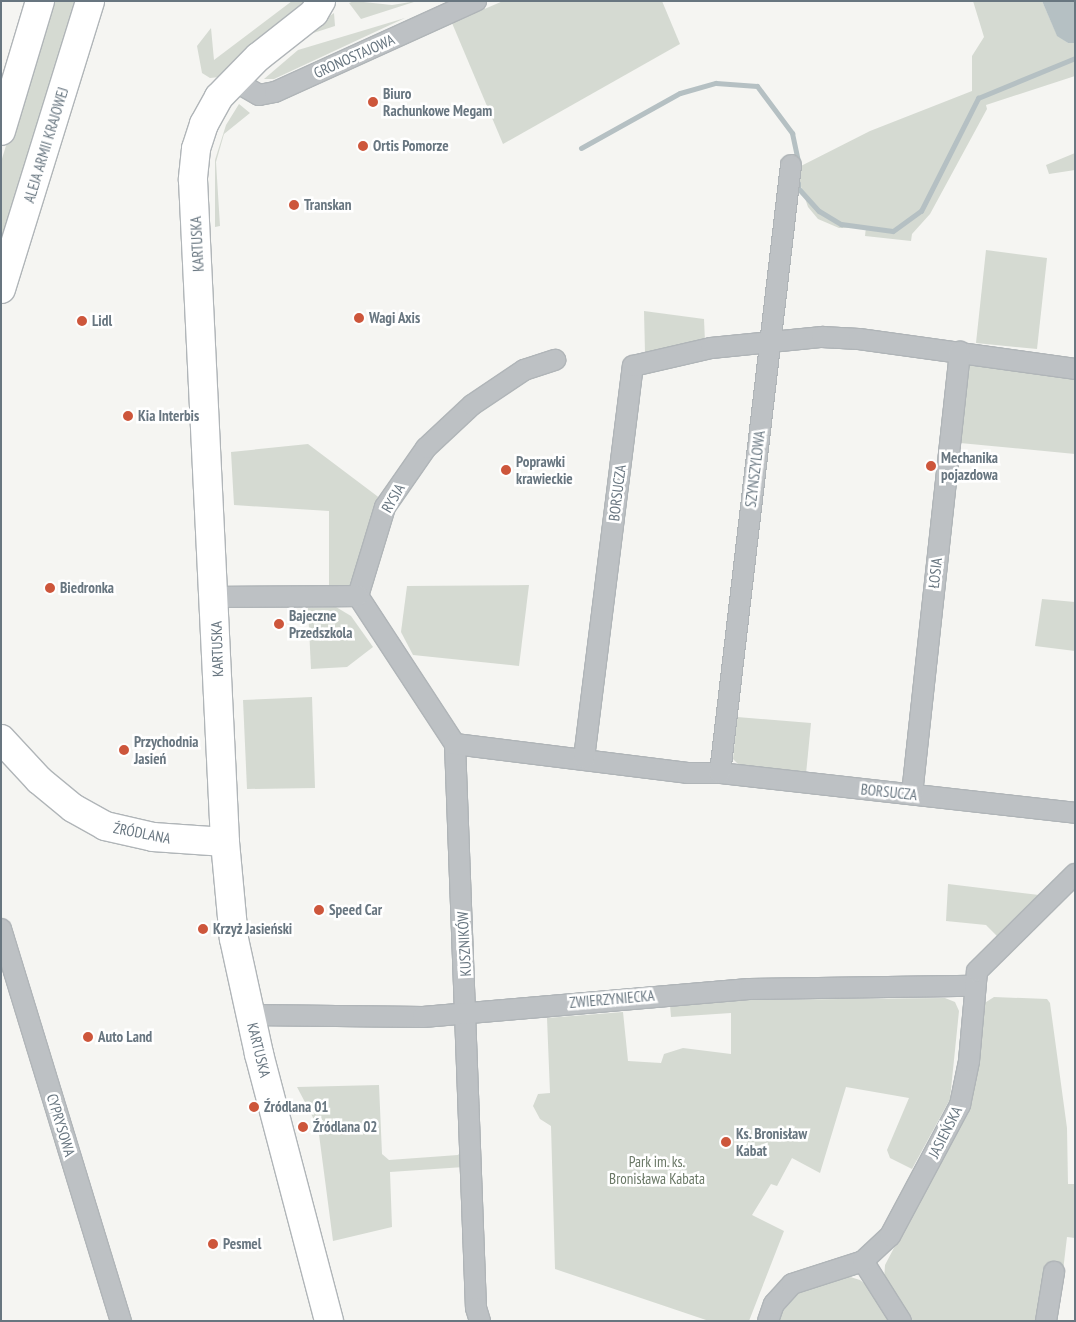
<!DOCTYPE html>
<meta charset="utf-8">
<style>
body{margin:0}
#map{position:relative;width:1076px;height:1322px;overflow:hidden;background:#f5f5f2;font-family:"PT Sans Narrow",sans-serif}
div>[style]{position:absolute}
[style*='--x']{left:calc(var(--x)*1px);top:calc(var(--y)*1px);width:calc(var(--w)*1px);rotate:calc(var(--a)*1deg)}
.green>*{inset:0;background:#d5dad2}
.water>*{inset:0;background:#b5c0c3}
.stream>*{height:5px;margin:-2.5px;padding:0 2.5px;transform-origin:2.5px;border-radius:2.5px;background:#b5c0c3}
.roads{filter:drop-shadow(1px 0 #b0b5b8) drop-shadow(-1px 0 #b0b5b8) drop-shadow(0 1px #b0b5b8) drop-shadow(0 -1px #b0b5b8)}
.street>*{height:20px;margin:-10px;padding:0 10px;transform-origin:10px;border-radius:10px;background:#bdc1c4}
.secondary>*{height:28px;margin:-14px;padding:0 14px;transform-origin:14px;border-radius:14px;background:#fff}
.primary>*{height:28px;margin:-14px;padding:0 14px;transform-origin:14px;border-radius:14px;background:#fff}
.dots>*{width:14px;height:14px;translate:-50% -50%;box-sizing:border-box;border:2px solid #fff;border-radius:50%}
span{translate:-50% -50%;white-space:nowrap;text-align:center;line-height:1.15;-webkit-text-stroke:5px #fff;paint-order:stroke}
.street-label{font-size:15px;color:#687680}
.poi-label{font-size:15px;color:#687680;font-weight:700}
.left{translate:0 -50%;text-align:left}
.park-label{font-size:15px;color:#6a7866}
.frame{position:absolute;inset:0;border:2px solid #687680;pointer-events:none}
</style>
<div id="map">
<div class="green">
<i style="clip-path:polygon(50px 1px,78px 1px,1px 253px,1px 162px)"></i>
<i style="clip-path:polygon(292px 1px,309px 1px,220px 77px,210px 78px,202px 73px,197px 46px,211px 28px,214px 60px)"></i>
<i style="clip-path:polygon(354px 1px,392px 5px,417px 1px,361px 19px,349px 3px)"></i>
<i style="clip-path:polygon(503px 1px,662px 1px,680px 44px,503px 144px,452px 23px)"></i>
<i style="clip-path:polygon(973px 1px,1042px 1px,1057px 35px,1068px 43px,1075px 43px,1075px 76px,986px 105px,987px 109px,930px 214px,912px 234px,911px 241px,865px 236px,866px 227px,839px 228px,818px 219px,808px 207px,795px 169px,870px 131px,972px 91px,972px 56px,984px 37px)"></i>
<i style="clip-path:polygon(334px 13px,335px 26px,304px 36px,306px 32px)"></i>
<i style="clip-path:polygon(405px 18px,274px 79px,264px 79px,298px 50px)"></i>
<i style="clip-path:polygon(239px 104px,250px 113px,224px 134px,216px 162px,220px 226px,215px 227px,215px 160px,226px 125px)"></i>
<i style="clip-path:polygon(1075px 153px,1075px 170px,1049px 174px,1046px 165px)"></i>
<i style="clip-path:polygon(986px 250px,1047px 258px,1037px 349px,976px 343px)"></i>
<i style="clip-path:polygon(644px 311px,704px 319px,705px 342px,645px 353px)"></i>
<i style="clip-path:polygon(970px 363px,1075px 377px,1075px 454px,960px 443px)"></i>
<i style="clip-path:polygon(308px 444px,381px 499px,353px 585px,329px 586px,329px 511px,234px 505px,231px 452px)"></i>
<i style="clip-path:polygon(529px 585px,519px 666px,413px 655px,401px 632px,407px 586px)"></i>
<i style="clip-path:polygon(1042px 599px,1075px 602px,1075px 651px,1035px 646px)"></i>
<i style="clip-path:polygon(336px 607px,351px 616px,373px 647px,347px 667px,311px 669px,308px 608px)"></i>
<i style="clip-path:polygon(312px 697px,315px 788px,247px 789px,243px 700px)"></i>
<i style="clip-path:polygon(737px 717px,811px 723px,806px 774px,740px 766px,733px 759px)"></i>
<i style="clip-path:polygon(948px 884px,1039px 895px,997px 936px,986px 925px,946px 921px)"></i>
<i style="clip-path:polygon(994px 997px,1047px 999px,1050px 1003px,1067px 1128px,1068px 1184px,1075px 1184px,1075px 1238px,1067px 1237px,1063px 1271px,1040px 1321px,911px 1321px,884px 1280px,885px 1265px,970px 1103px,983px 1004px)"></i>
<i style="clip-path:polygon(945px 998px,955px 1002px,959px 1011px,950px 1099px,912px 1169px,890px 1158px,887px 1150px,909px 1098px,846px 1087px,820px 1173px,792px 1158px,777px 1186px,771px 1184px,752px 1215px,784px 1231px,749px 1321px,709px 1321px,555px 1269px,551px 1126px,540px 1119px,533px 1106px,538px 1094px,550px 1093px,547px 1018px,623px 1012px,628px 1061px,661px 1063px,664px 1054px,683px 1048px,731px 1054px,731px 1013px,671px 1017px,670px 1005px,749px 1000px)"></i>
<i style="clip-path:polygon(379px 1085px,382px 1154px,389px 1160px,458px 1155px,463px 1149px,464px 1167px,390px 1172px,392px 1227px,333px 1241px,318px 1127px,297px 1087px)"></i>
<i style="clip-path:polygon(847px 1276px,860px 1280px,871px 1289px,891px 1321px,775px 1321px,786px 1297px,812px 1284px)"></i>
</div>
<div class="water">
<i style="clip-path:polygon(1042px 1px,1075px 1px,1075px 43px,1068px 43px,1057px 36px)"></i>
</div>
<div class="stream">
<i style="--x:581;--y:148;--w:113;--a:-29.1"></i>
<i style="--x:680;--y:93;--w:37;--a:-16"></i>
<i style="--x:716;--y:83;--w:41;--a:4.2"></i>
<i style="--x:757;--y:86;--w:59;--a:53.3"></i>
<i style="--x:792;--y:133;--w:30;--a:78"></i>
<i style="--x:798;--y:183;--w:5;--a:90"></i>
<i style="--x:798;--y:188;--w:31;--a:48"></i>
<i style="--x:819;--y:211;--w:26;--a:31"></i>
<i style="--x:841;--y:224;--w:52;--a:7.7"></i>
<i style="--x:893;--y:231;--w:34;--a:-36"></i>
<i style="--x:921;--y:211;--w:127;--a:-63.2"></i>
<i style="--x:978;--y:98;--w:105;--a:-22.4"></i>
</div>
<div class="roads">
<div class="street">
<i style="--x:233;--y:80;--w:30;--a:30"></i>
<i style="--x:259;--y:95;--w:16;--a:-11"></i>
<i style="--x:275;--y:92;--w:221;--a:-24.4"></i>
<i style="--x:358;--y:596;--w:177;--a:56.8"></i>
<i style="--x:455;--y:744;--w:564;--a:87.87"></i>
<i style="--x:476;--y:1308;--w:14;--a:73"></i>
<i style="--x:358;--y:596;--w:93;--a:-73.1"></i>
<i style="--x:385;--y:507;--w:72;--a:-55.2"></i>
<i style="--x:426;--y:448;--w:63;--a:-43.1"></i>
<i style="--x:472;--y:405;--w:63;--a:-33.9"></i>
<i style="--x:524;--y:370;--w:33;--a:-18"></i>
<i style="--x:215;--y:597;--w:143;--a:-0.4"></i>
<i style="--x:455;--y:744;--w:234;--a:7.1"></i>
<i style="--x:687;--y:773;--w:33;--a:0"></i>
<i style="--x:720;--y:773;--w:357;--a:6.4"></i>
<i style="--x:584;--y:758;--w:395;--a:-82.9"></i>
<i style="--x:633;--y:366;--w:80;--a:-13"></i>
<i style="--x:711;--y:348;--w:112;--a:-5.7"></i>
<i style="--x:822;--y:337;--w:37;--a:3"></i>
<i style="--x:859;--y:339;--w:218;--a:7.9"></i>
<i style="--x:720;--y:773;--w:612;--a:-83.34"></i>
<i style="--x:912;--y:794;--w:445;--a:-83.8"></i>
<i style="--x:1;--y:929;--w:410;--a:73"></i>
<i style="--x:250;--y:1015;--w:173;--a:0.7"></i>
<i style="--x:423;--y:1017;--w:327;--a:-4.9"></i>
<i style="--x:749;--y:989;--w:225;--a:-0.8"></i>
<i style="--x:863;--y:1261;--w:71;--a:57.7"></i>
<i style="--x:768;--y:1321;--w:18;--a:-71"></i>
<i style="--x:774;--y:1304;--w:27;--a:-48"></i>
<i style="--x:792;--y:1284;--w:75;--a:-17.9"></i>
<i style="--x:863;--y:1261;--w:37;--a:-43"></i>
<i style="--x:890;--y:1236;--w:149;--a:-61.9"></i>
<i style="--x:960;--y:1105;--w:45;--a:-78.4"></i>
<i style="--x:969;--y:1061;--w:90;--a:-84.9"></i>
<i style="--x:977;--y:971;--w:138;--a:-44.7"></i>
<i style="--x:1046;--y:1321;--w:50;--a:-80.7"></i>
</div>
<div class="secondary">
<i style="--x:321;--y:1;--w:14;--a:120"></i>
<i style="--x:314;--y:13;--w:71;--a:141.8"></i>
<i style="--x:258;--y:57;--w:56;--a:134.3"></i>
<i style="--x:219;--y:97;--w:31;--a:119"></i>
<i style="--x:204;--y:124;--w:26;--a:108"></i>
<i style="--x:196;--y:149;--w:31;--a:96"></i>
<i style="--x:193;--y:180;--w:663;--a:87.23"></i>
<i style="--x:225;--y:842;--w:97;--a:84.7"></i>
<i style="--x:234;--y:939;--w:118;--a:77.7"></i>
<i style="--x:259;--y:1054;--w:276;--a:75.3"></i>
<i style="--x:1;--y:739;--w:56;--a:47.2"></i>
<i style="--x:39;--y:780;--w:44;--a:39.5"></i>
<i style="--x:73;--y:808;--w:37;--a:29"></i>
<i style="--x:105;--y:826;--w:49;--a:12.9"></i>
<i style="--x:153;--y:837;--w:72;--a:4"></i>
</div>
<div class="primary">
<i style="--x:1;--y:131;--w:136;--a:-73.3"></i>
<i style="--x:1;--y:289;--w:301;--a:-72.8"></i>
</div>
</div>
<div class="dots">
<i style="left:373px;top:102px;background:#cd563b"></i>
<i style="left:363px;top:146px;background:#cd563b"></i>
<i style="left:294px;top:205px;background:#cd563b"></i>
<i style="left:359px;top:318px;background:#cd563b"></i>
<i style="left:82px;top:321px;background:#cd563b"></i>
<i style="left:128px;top:416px;background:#cd563b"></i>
<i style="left:931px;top:466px;background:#cd563b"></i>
<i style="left:506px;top:470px;background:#cd563b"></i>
<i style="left:50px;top:588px;background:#cd563b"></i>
<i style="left:279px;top:624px;background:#cd563b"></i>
<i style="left:124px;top:750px;background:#cd563b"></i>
<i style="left:319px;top:910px;background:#cd563b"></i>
<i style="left:203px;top:929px;background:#cd563b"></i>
<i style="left:88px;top:1037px;background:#cd563b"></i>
<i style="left:254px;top:1107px;background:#cd563b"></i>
<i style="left:303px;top:1127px;background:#cd563b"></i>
<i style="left:726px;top:1142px;background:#cd563b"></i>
<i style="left:213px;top:1244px;background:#cd563b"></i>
</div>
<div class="street-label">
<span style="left:354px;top:56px;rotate:-24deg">GRONOSTAJOWA</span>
<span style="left:46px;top:145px;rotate:-73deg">ALEJA ARMII KRAJOWEJ</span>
<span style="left:197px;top:244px;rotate:-93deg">KARTUSKA</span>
<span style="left:755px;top:469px;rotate:-83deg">SZYNSZYLOWA</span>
<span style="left:617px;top:493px;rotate:-83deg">BORSUCZA</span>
<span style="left:393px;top:498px;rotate:-60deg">RYSIA</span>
<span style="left:935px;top:573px;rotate:-84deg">ŁOSIA</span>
<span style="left:217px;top:649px;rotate:-92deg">KARTUSKA</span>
<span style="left:889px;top:792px;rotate:6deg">BORSUCZA</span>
<span style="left:142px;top:833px;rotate:11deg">ŹRÓDLANA</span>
<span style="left:464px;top:944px;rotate:-93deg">KUSZNIKÓW</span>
<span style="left:612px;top:999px;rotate:-5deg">ZWIERZYNIECKA</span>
<span style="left:259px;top:1050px;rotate:76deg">KARTUSKA</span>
<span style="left:61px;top:1125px;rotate:73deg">CYPRYSOWA</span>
<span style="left:945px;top:1132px;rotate:-63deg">JASIEŃSKA</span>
</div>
<div class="poi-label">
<span class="left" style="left:383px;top:102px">Biuro<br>Rachunkowe Megam</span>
<span class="left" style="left:373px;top:146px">Ortis Pomorze</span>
<span class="left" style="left:304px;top:205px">Transkan</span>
<span class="left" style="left:369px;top:318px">Wagi Axis</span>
<span class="left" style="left:92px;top:321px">Lidl</span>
<span class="left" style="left:138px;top:416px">Kia Interbis</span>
<span class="left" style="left:941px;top:466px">Mechanika<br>pojazdowa</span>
<span class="left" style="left:516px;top:470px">Poprawki<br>krawieckie</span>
<span class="left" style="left:60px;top:588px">Biedronka</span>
<span class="left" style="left:289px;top:624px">Bajeczne<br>Przedszkola</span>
<span class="left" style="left:134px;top:750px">Przychodnia<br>Jasień</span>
<span class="left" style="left:329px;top:910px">Speed Car</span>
<span class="left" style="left:213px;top:929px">Krzyż Jasieński</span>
<span class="left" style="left:98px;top:1037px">Auto Land</span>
<span class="left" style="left:264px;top:1107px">Źródlana 01</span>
<span class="left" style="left:313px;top:1127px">Źródlana 02</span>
<span class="left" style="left:736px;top:1142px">Ks. Bronisław<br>Kabat</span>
<span class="left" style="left:223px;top:1244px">Pesmel</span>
</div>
<div class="park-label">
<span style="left:657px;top:1170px">Park im. ks.<br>Bronisława Kabata</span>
</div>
<div class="frame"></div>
</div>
